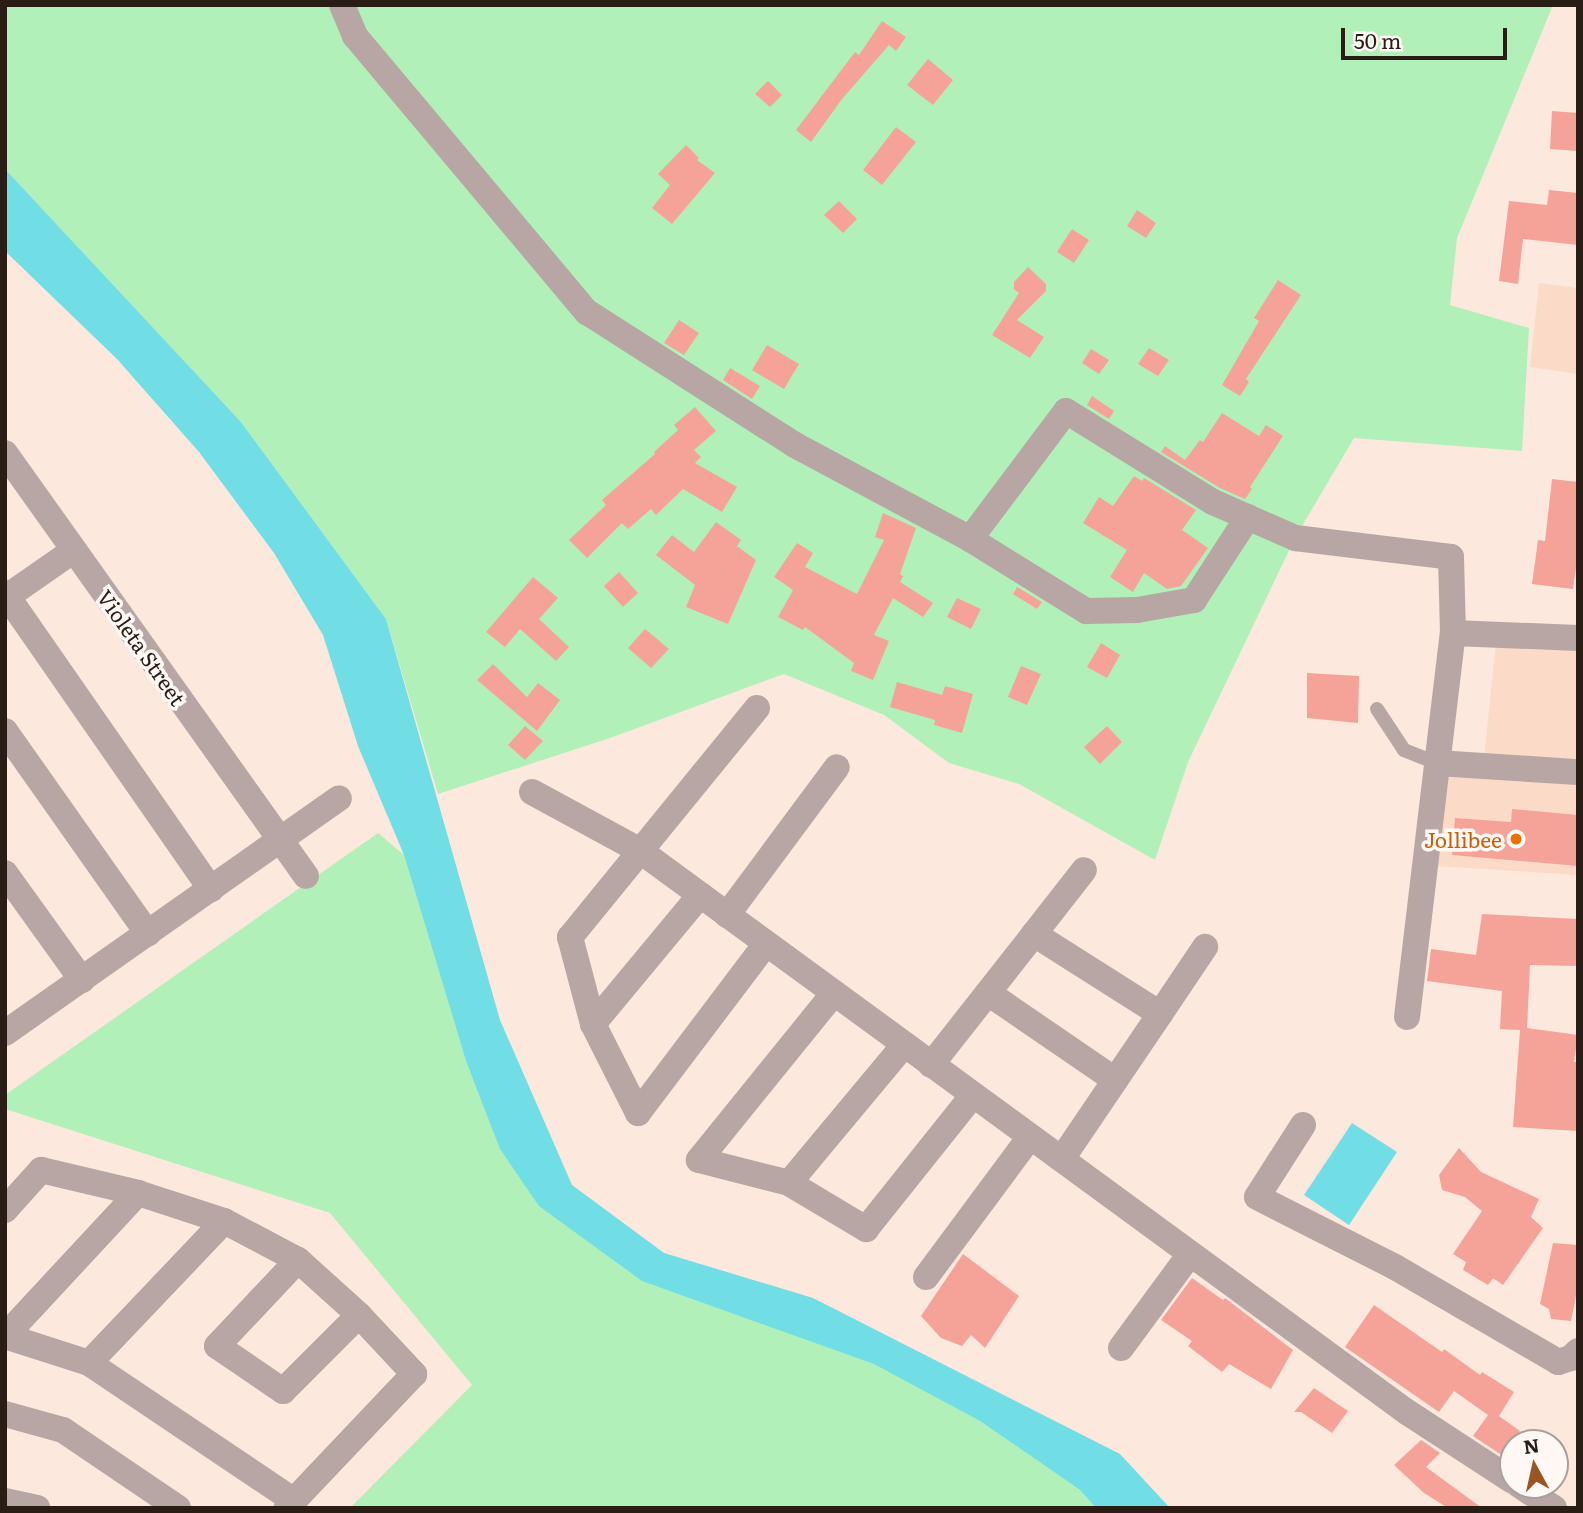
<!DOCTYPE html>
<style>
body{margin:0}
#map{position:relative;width:1583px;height:1513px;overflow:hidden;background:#fce8dc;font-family:Literata,serif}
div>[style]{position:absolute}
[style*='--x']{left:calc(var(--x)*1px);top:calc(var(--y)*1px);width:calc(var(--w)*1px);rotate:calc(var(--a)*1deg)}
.built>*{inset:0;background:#fbdbc8}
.green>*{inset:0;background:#b1f1b9}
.water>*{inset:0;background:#71dde4}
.building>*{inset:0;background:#f5a399}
.lane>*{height:14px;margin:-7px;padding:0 7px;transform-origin:7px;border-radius:7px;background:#b8a6a5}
.street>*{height:26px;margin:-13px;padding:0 13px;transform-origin:13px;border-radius:13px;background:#b8a6a5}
.dots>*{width:19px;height:19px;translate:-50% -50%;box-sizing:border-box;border:4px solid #fff8f4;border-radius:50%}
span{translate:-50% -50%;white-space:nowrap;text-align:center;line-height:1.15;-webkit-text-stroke:7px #fff8f4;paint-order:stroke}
.street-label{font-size:21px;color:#291d16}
.food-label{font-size:21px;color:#c56008}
.right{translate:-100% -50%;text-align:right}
.frame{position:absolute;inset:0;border:7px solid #291d16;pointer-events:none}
.north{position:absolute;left:1499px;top:1429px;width:70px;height:70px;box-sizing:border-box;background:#fff8f4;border:2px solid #a9a09b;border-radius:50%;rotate:352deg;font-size:19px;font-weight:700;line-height:28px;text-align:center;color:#291d16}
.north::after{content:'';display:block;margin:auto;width:24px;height:32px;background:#985624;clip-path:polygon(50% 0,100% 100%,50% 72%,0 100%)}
.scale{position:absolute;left:1341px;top:28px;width:166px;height:32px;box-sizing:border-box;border:4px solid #291d16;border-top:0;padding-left:9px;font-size:21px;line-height:24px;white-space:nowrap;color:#291d16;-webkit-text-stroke:5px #fff8f4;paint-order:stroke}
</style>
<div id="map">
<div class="built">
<i style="clip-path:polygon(1539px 283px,1578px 288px,1578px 374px,1530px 367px)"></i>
<i style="clip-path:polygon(1496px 643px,1578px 644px,1578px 760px,1484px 757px)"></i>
<i style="clip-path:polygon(1446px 772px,1578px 780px,1578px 875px,1436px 866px)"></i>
</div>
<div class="green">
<i style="clip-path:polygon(5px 5px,1553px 5px,1457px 238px,1450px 305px,1529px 328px,1522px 451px,1354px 438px,1295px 538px,1188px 762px,1155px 860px,1019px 784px,949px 763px,884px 715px,784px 674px,610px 738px,438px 794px,386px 619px,241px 422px,5px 169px)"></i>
<i style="clip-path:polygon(378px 833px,404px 855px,466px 1061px,539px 1206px,793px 1333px,875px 1364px,980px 1421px,1080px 1490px,1096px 1508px,350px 1508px,472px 1385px,330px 1213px,5px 1109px,5px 1095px)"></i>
</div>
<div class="water">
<i style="clip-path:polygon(5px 169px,241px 422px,386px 619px,500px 1020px,572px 1185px,664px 1253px,813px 1298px,1120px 1454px,1170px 1508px,1096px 1508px,1080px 1490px,980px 1421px,874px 1364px,642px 1281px,539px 1206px,500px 1149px,466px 1061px,404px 855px,358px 746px,323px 635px,274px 553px,199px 452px,117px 359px,5px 251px)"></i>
<i style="clip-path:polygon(1352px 1123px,1397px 1152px,1349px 1225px,1304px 1195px)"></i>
</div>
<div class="building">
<i style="clip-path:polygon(882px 21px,906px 37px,896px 51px,889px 45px,842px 99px,811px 142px,796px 130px,855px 52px,859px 55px)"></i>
<i style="clip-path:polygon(928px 59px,953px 80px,933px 105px,907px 85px)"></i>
<i style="clip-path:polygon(768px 81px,782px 95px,770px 107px,755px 94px)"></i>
<i style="clip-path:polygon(1552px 111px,1578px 113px,1578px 151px,1550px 149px)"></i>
<i style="clip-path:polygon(896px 127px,916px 142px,882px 185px,863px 170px)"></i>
<i style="clip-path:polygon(686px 145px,699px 158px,697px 160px,715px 173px,672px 224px,652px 208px,670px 185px,658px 174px)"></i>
<i style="clip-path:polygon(1549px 190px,1578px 193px,1578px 245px,1523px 239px,1518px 284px,1499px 281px,1509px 201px,1547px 205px)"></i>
<i style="clip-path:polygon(839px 201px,857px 219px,843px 233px,824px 215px)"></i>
<i style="clip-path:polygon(1137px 210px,1156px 223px,1146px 238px,1127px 226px)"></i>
<i style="clip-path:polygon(1072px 229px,1089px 240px,1074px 263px,1057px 252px)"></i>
<i style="clip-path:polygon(1028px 267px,1046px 284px,1046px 291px,1017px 320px,1044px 337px,1030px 358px,992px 335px,1019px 293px,1014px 289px,1014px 282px)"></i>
<i style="clip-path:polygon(1278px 280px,1301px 295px,1246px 379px,1249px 382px,1240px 396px,1222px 385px,1259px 321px,1254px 318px)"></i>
<i style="clip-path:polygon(679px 320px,699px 333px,684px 355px,664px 343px)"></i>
<i style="clip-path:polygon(767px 345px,799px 364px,784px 389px,752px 370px)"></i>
<i style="clip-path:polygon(1149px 348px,1169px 360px,1158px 376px,1138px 364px)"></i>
<i style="clip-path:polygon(1091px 349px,1109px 360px,1099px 374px,1082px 363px)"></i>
<i style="clip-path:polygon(730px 368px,760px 386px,752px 399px,723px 380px)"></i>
<i style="clip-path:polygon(1092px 396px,1114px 411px,1109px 419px,1087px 405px)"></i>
<i style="clip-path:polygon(695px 407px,716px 431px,694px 450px,701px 457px,695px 463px,737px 487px,722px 512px,683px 489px,656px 515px,651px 509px,628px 529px,622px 523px,587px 558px,569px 540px,606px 505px,602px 500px,655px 454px,654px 452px,678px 430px,674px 425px)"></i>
<i style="clip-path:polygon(1222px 413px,1259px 436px,1266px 425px,1283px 436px,1250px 487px,1252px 489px,1245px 499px,1220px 488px,1161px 452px,1165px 446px,1185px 460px,1200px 440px,1203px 442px)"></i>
<i style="clip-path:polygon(1134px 476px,1142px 481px,1144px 478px,1196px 510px,1182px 530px,1208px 548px,1181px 586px,1167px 589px,1144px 573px,1133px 592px,1110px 577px,1127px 550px,1083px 523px,1099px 497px,1113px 506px)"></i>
<i style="clip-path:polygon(1552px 479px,1578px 482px,1578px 552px,1573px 589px,1532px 584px,1538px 540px,1545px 541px)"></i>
<i style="clip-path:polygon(883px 513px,916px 528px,900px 574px,903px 576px,900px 582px,933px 603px,923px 617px,893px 598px,874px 635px,889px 641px,873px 680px,851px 671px,854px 663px,805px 627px,803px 630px,778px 617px,793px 590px,774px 577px,797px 543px,813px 553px,805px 567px,857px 594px,884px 540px,875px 537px)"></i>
<i style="clip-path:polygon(716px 522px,741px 540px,737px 546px,756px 560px,728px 624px,686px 607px,695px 585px,656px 555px,672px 535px,694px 552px)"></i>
<i style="clip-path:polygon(619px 572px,638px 593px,623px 607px,604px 586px)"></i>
<i style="clip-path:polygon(533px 577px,558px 598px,539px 619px,569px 647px,556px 661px,520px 629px,505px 647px,486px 632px)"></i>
<i style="clip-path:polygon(1017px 587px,1042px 602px,1037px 609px,1013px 594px)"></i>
<i style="clip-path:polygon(957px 598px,981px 609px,971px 629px,947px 617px)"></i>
<i style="clip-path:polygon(645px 629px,669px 649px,651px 668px,628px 648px)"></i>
<i style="clip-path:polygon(1101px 643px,1120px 655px,1107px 678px,1087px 667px)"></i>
<i style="clip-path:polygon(493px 664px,527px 697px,538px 683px,560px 700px,537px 731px,477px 680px)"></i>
<i style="clip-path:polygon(1021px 666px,1041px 674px,1027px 705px,1008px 697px)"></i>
<i style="clip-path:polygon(1307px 673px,1359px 676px,1358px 723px,1307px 718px)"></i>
<i style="clip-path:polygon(897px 682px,942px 695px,945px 686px,973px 694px,962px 733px,934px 725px,935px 720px,890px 707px)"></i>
<i style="clip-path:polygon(525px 726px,543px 741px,525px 760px,508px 745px)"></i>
<i style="clip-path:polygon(1107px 726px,1122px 742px,1100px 764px,1084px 747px)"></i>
<i style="clip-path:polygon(1512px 809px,1578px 815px,1578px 866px,1452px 855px,1455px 818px,1511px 822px)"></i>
<i style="clip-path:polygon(1482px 914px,1578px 919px,1578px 966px,1530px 965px,1527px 1028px,1578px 1035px,1574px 1062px,1578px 1062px,1578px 1131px,1513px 1127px,1520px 1030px,1500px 1029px,1502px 991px,1427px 981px,1431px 949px,1476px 955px)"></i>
<i style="clip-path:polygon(1459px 1148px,1481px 1172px,1539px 1199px,1531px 1217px,1543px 1228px,1503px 1285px,1493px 1278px,1488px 1285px,1463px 1270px,1466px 1262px,1453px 1254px,1482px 1211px,1465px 1197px,1442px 1190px,1439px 1175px)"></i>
<i style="clip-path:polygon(1553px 1243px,1578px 1245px,1578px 1286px,1571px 1321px,1551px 1319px,1549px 1309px,1540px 1304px)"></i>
<i style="clip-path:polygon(963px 1254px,1019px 1296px,985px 1348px,971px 1335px,962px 1346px,941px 1338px,921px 1316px)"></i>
<i style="clip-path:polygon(1192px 1278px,1223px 1300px,1225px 1298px,1293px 1350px,1271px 1389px,1229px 1364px,1222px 1372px,1188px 1346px,1192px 1341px,1161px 1320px)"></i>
<i style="clip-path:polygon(1374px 1305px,1442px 1352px,1444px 1349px,1480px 1375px,1482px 1372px,1514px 1392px,1499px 1416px,1520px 1431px,1503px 1456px,1473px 1436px,1488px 1415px,1454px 1391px,1439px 1412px,1345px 1347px)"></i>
<i style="clip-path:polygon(1314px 1388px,1348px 1411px,1332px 1433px,1301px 1412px,1294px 1412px)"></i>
<i style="clip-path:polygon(1421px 1440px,1440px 1453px,1426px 1467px,1482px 1508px,1448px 1508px,1424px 1493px,1394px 1465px)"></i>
</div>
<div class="lane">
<i style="--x:1377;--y:709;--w:49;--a:56.6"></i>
<i style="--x:1404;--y:750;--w:35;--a:22"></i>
</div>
<div class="street">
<i style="--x:342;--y:5;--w:34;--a:67"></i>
<i style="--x:355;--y:36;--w:361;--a:50"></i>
<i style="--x:587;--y:312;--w:247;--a:32.6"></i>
<i style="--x:795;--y:445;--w:199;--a:28.2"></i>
<i style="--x:970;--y:539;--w:160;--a:-53.1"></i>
<i style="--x:1066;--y:411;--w:173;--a:31.8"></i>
<i style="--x:1213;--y:502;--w:90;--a:23.7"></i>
<i style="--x:1295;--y:538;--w:157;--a:6.9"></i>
<i style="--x:1451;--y:557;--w:76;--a:88.5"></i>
<i style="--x:1453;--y:633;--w:125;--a:2.3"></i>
<i style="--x:5;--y:453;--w:519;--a:54.56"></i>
<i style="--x:970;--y:539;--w:137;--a:31.8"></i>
<i style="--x:1086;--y:611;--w:51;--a:-1.1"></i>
<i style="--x:1137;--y:610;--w:58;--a:-10"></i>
<i style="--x:1194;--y:600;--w:99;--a:-57"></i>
<i style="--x:5;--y:593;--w:361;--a:55.2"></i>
<i style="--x:5;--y:598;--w:84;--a:-34.8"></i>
<i style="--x:757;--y:708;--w:296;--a:129.2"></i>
<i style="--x:570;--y:937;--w:90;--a:75.2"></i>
<i style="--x:593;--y:1024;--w:100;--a:63.2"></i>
<i style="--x:638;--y:1113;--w:212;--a:-52.9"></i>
<i style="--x:5;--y:731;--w:248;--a:54.8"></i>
<i style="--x:1437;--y:763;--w:141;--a:3.7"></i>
<i style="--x:532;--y:792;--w:122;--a:28.5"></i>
<i style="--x:639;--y:850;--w:952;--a:36.2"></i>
<i style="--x:1407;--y:1412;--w:126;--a:33.1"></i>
<i style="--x:5;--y:873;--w:132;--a:54.3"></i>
<i style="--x:727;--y:915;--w:184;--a:-53.4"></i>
<i style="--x:1034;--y:934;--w:81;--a:-52"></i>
<i style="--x:834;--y:993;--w:215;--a:129"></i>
<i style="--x:699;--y:1160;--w:93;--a:14.3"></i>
<i style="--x:789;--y:1183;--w:90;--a:30.9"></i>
<i style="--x:866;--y:1229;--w:171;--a:-51.4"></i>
<i style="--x:988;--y:993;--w:154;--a:34.4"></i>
<i style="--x:1160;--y:1014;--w:81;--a:-56.1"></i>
<i style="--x:1407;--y:1017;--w:387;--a:-83.2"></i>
<i style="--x:593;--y:1024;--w:168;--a:-50.3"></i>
<i style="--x:5;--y:1033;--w:408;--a:-35.1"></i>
<i style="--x:931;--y:1065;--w:167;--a:-51.8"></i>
<i style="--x:1034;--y:934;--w:149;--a:32.4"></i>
<i style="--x:1160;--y:1014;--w:175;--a:124.1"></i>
<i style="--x:1303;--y:1125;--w:85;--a:122.6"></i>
<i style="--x:1257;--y:1197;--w:155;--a:26.9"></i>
<i style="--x:1395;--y:1267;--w:189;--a:30.2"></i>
<i style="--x:1558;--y:1362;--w:14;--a:-17"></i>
<i style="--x:1571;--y:1358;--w:10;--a:-45"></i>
<i style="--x:789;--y:1183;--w:180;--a:-50.2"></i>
<i style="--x:138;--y:1193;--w:195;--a:132.9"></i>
<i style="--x:5;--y:1336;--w:88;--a:17.8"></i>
<i style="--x:89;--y:1363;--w:247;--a:33.9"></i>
<i style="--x:5;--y:1210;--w:54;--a:-48"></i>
<i style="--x:41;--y:1170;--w:100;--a:13.3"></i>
<i style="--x:138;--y:1193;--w:90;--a:18"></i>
<i style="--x:224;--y:1221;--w:84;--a:27.8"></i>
<i style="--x:298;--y:1260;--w:82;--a:42"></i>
<i style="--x:359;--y:1315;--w:81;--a:47"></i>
<i style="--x:414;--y:1374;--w:185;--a:133.5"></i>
<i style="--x:298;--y:1260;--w:118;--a:133.3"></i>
<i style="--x:217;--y:1346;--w:80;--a:34.3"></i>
<i style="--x:283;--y:1391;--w:107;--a:-45"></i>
<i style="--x:926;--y:1277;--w:174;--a:-53.4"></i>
<i style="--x:1121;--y:1348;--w:117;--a:-53.7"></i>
<i style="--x:89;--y:1363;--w:196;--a:-46.4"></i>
<i style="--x:5;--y:1414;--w:60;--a:15.4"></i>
<i style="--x:63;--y:1430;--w:139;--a:34.1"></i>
<i style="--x:1519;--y:1485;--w:42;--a:33.3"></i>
<i style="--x:5;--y:1501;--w:33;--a:12"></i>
</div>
<div class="dots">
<i style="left:1516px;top:839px;background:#e8710a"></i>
</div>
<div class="street-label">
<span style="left:142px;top:647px;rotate:55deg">Violeta Street</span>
</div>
<div class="food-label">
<span class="right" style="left:1502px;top:839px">Jollibee</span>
</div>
<div class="frame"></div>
<div class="north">N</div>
<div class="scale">50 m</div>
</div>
